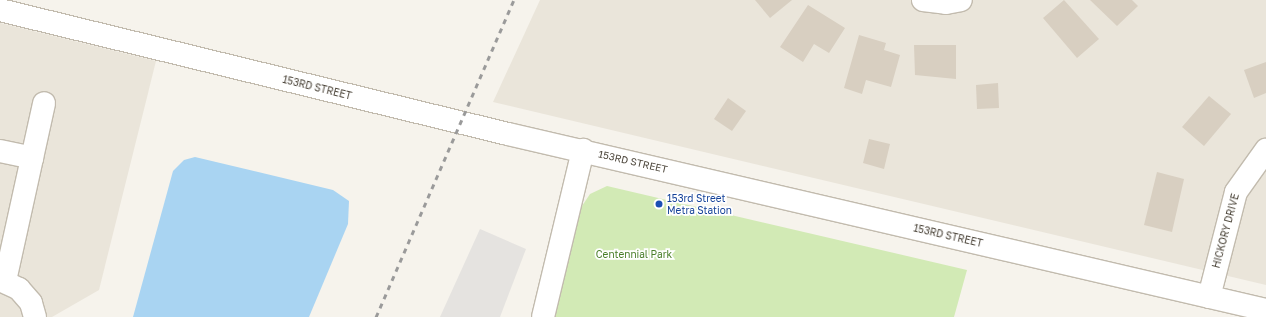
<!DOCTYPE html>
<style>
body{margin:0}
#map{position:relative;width:1266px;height:317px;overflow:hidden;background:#f6f3ec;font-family:"Golos Text",sans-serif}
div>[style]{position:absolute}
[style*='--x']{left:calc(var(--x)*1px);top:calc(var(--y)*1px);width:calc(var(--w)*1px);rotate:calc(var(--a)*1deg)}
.residential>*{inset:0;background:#eae5da}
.green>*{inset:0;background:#d2eab5}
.parking>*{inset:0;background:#e5e3e0}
.water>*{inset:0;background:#a9d4f2}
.building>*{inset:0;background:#d8cfc1}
.roads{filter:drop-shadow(1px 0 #c2bbae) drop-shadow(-1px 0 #c2bbae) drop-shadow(0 1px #c2bbae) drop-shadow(0 -1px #c2bbae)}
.minor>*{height:22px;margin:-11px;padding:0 11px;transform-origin:11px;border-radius:11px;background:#fff}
.rail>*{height:3px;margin-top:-1.5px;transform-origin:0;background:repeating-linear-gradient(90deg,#9a9a9a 0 5px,transparent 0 10px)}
.dots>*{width:11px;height:11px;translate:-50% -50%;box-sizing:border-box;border:2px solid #fff;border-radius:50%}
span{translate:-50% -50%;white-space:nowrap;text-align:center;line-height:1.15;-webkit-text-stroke:3.5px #fff;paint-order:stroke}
.street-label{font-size:10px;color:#4b4439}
.transit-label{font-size:10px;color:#164399}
.left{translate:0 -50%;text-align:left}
.park-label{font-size:10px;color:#4a7f2a}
</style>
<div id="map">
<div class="residential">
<i style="clip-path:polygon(540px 0,1266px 0,1266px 285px,493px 102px)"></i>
<i style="clip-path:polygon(0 23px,156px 61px,99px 290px,52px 317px,0 317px)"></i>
</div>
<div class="green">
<i style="clip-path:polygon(607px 186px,967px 270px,954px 317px,553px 317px,580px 209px,590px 194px)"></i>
</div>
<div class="parking">
<i style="clip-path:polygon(480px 229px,526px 249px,500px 317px,440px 317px)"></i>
</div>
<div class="water">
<i style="clip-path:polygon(195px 157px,333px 190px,349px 201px,348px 224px,309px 317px,133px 317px,173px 171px,184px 160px)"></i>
</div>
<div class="building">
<i style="clip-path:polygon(755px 0,792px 0,770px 18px)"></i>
<i style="clip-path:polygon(1064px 0,1099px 39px,1077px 58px,1043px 18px)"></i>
<i style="clip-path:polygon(1090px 0,1132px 0,1138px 6px,1117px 26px)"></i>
<i style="clip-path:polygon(808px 5px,845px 28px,829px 53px,814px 44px,803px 62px,780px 47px)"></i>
<i style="clip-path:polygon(859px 35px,886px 43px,884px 50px,900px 55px,891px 87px,866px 80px,862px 94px,844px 88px)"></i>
<i style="clip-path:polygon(914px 45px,956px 45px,956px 79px,915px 75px)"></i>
<i style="clip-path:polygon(1266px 62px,1266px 93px,1254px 98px,1244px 70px)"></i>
<i style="clip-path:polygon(998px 83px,999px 108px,977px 109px,976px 85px)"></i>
<i style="clip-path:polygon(1209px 96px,1231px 114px,1204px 146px,1182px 127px)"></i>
<i style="clip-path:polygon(728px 98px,746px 111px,732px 131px,714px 119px)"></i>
<i style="clip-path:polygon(869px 139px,890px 144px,884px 169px,863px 163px)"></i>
<i style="clip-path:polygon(1157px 172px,1184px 179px,1172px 232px,1144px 225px)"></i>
</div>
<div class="roads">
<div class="minor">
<i style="--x:923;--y:0;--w:23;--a:7"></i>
<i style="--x:946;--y:3;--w:15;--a:-11"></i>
<i style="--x:0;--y:10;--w:523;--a:13.72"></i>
<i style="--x:508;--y:134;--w:778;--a:13.07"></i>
<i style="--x:0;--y:151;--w:33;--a:12"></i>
<i style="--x:0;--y:280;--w:21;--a:25"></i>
<i style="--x:19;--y:289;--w:18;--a:49"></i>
<i style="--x:31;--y:303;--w:15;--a:74"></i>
<i style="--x:5;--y:281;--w:182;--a:-77.6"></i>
<i style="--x:1209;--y:297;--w:108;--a:-75.6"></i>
<i style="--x:1236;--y:192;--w:52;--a:-54.5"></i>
<i style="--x:543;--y:317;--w:172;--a:-76.5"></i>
</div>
</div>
<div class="rail">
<i style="--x:376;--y:317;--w:346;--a:-66.5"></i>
</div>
<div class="dots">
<i style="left:659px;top:204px;background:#1a4fb4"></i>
</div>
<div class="street-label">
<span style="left:317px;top:88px;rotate:14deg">153RD STREET</span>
<span style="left:633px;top:162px;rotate:13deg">153RD STREET</span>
<span style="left:1226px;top:231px;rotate:-75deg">HICKORY DRIVE</span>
<span style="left:948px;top:236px;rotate:13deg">153RD STREET</span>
</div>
<div class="transit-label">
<span class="left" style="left:667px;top:204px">153rd Street<br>Metra Station</span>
</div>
<div class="park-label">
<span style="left:634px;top:255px">Centennial Park</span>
</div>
</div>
